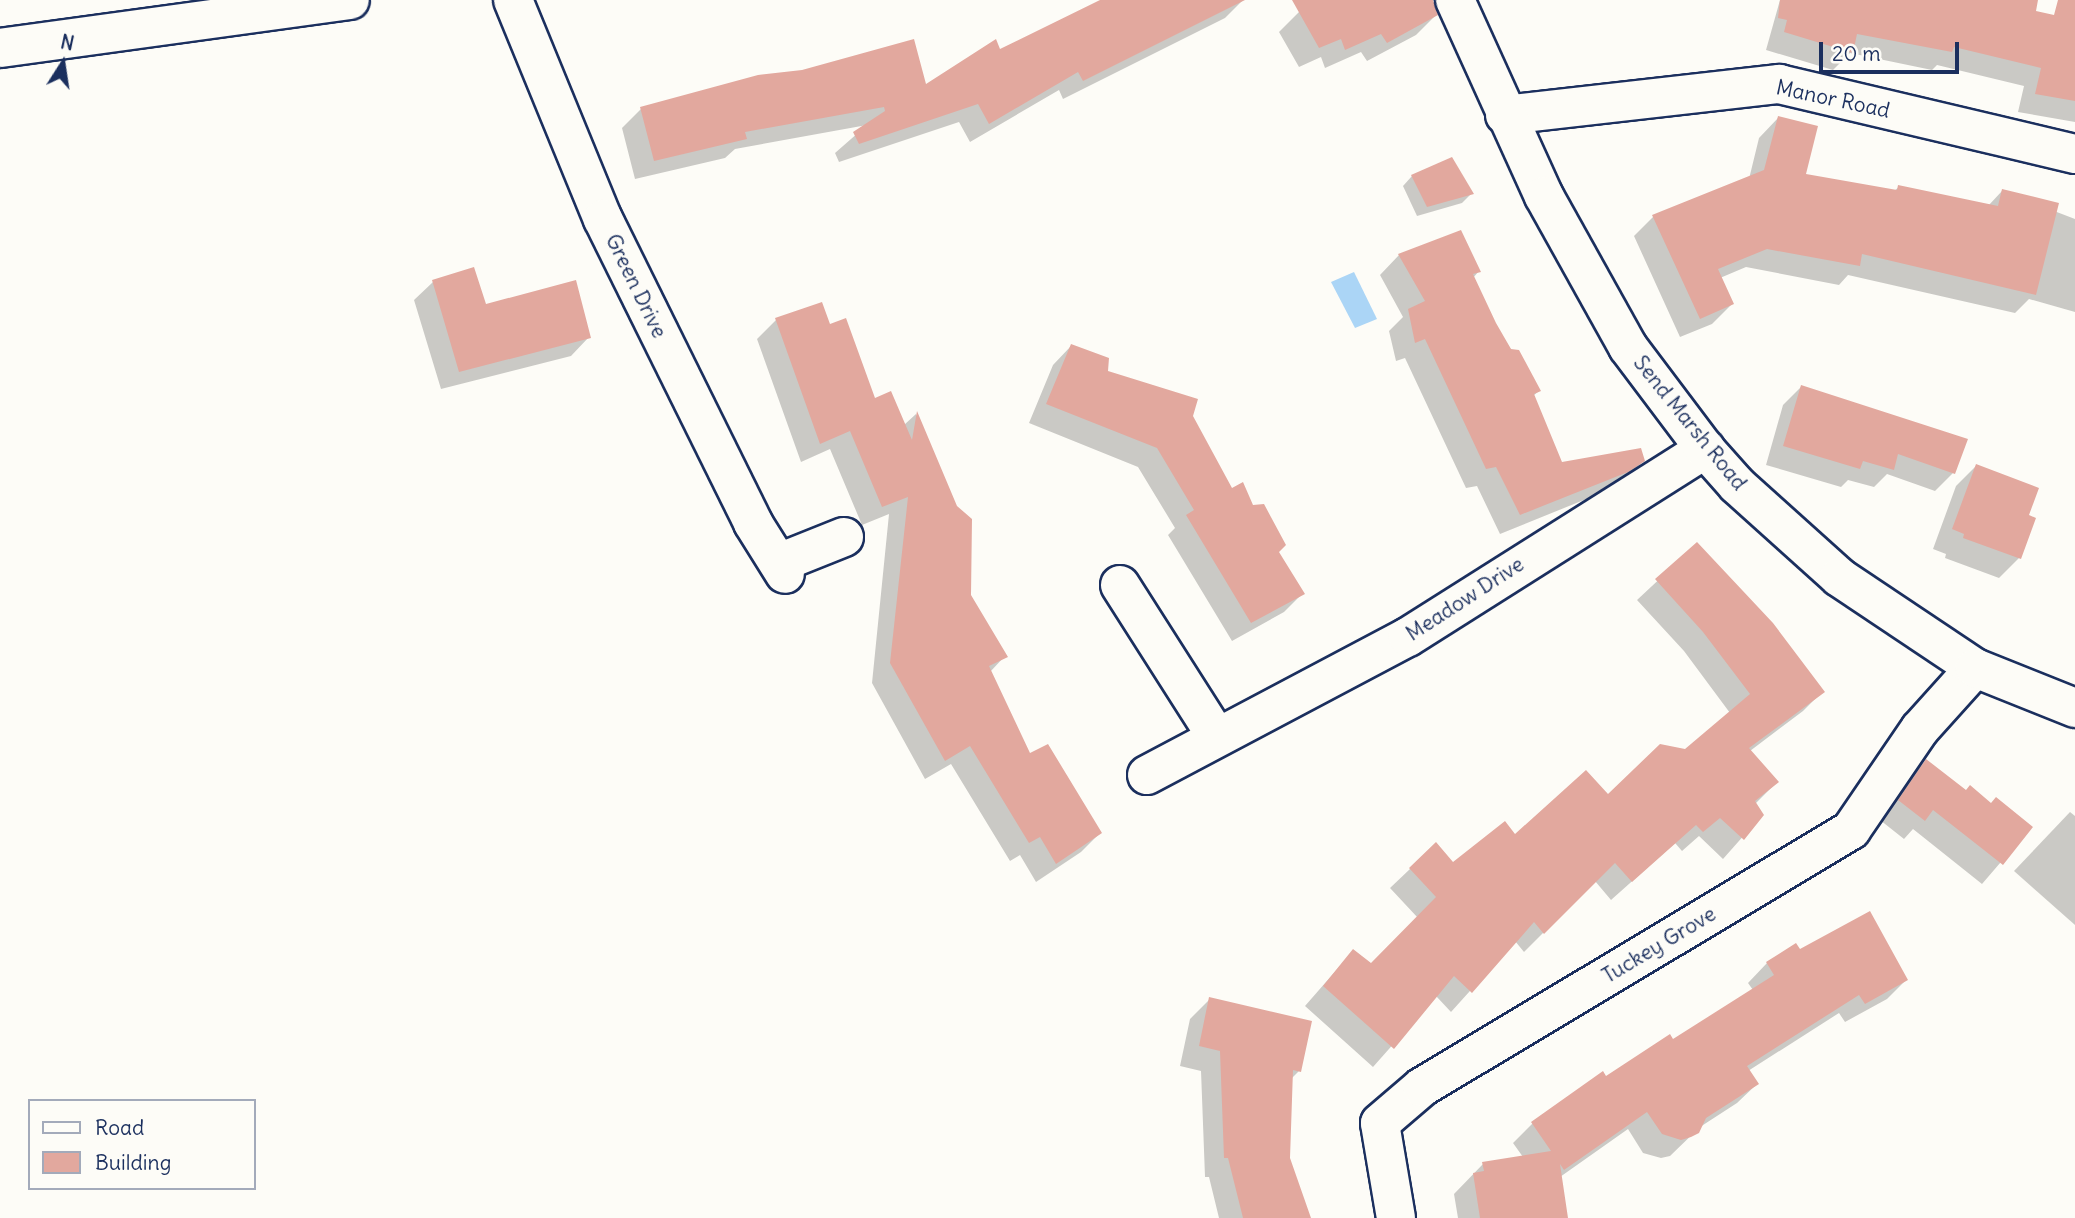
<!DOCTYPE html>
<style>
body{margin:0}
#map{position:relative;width:2075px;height:1218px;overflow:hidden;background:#fdfcf7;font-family:Delius,sans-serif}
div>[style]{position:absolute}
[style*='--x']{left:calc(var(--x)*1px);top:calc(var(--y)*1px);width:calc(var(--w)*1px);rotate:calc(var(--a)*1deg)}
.water>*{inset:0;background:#abd5f6}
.shadow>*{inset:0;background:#0003}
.building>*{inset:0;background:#e2a89e}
.roads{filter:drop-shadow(2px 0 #1b2f5e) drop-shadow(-2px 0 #1b2f5e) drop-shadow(0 2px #1b2f5e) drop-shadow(0 -2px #1b2f5e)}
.minor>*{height:38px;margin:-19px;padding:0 19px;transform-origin:19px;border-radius:19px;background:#fdfcf7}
.secondary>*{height:38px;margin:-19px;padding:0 19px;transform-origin:19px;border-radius:19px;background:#fdfcf7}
span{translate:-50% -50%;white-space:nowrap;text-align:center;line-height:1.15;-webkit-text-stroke:5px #fdfcf7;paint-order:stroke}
.street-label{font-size:21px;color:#1b2f5e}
.legend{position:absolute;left:28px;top:1099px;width:228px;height:91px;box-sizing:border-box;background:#fdfcf7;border:2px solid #a3aaba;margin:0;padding:9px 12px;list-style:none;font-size:21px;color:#1b2f5e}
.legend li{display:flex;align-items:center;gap:14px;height:35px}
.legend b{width:35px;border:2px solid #a3aaba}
.north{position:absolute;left:28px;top:28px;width:70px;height:70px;-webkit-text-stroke:5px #fdfcf7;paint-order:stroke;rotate:12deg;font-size:19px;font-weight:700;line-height:28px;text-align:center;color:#1b2f5e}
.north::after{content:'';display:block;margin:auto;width:24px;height:32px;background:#1b2f5e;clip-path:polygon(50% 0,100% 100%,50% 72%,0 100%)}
.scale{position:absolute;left:1819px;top:42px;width:140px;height:32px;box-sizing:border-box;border:4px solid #1b2f5e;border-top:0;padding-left:9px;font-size:21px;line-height:24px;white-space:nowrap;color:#1b2f5e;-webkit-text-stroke:5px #fdfcf7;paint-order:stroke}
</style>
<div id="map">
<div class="water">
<i style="clip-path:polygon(1354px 272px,1377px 319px,1355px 328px,1331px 282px)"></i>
</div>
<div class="shadow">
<i style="clip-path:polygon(1104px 0,1243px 0,1225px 18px,1063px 99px,1059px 90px,970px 142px,959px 122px,839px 162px,835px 153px,867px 125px,735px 149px,725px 158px,635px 179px,622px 128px,641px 109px,925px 87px)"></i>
<i style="clip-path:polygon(1322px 0,1428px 0,1436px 15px,1416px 35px,1367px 61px,1361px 52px,1325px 68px,1321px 57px,1299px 67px,1279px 32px,1299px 12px)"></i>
<i style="clip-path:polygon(1780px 0,2020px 0,2034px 12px,2075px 21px,2075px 122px,2018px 112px,2024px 86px,1937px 65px,1932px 70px,1850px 53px,1833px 70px,1766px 50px)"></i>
<i style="clip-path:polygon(1778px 118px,1804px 176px,1894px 191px,1899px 187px,1988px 206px,2002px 191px,2075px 219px,2075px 312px,2029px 299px,2015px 313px,1848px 275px,1839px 285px,1746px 267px,1720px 278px,1732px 304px,1712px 324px,1680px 337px,1634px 236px,1653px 217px,1749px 179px,1759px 138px)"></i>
<i style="clip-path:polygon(1412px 176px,1472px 193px,1462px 203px,1417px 216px,1403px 186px)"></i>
<i style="clip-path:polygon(1399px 255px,1479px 271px,1473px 278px,1494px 324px,1539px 391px,1533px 396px,1561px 464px,1643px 461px,1623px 481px,1606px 491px,1500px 534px,1477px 486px,1466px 488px,1405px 358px,1396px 361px,1389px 331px,1403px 317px,1380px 275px)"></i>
<i style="clip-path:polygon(433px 282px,485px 306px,589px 337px,571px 356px,441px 389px,414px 300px)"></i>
<i style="clip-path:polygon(776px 320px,829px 326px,874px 400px,904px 425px,916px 414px,956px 507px,969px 595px,1005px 656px,990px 672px,1029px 755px,1100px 833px,1081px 852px,1036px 882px,1020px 855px,1010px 861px,951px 764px,925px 779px,872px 683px,889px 514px,862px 525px,830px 449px,801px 462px,757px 339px)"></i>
<i style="clip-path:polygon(1071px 346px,1107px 372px,1191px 416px,1232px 490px,1277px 552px,1302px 594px,1284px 612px,1232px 641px,1168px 535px,1175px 528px,1138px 467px,1029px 423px,1053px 365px)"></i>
<i style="clip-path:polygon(1801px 387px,1953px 473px,1935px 491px,1887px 474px,1874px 487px,1848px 480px,1841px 487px,1766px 465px,1783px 405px)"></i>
<i style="clip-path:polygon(1976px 466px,2027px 517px,2019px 558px,1999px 578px,1945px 558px,1946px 554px,1933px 549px,1956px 486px)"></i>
<i style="clip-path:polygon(1697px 544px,1822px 692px,1803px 711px,1750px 751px,1777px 782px,1755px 804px,1762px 815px,1723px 859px,1699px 836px,1682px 851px,1675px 843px,1611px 900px,1595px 881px,1524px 952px,1515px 941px,1451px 1012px,1436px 996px,1373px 1067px,1305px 1006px,1353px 951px,1371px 966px,1418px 918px,1390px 888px,1410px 869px,1435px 845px,1453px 865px,1608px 797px,1686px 751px,1730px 713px,1684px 651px,1637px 600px)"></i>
<i style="clip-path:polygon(1926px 761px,1965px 792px,2031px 827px,1982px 884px,1913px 829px,1904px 839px,1880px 820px,1906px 781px)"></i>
<i style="clip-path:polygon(2070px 812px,2075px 816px,2075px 925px,2014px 871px)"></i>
<i style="clip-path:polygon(1799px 951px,1906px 980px,1887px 999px,1845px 1022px,1839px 1013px,1748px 1071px,1757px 1084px,1737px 1103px,1700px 1127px,1670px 1156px,1661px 1158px,1643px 1153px,1628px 1129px,1560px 1177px,1567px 1218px,1458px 1218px,1454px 1194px,1483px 1164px,1523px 1157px,1513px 1143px,1532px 1124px,1602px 1074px,1605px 1078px,1672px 1041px,1753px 990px,1748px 983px,1767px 963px)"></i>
<i style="clip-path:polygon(1210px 999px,1299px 1071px,1291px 1079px,1288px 1158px,1309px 1218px,1219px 1218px,1209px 1177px,1205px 1177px,1201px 1071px,1180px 1066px,1190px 1019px)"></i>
</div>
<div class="building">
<i style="clip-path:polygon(1100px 0,1245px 0,1083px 81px,1078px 72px,989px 124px,978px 104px,859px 144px,853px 132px,885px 111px,884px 107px,745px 132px,747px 139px,654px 161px,640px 107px,758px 75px,802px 70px,914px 39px,926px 84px,996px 39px,1000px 49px)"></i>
<i style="clip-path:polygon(1292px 0,1433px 0,1438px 15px,1387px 43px,1381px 34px,1345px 50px,1341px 39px,1319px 48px)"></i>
<i style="clip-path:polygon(1780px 0,2038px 0,2036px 11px,2054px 15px,2058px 0,2075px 0,2075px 101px,2035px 94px,2041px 68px,1954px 47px,1952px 52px,1857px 34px,1853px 53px,1784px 32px,1787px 20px,1778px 18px)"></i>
<i style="clip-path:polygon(1778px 116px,1818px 126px,1806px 174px,1897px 190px,1898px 185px,1998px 206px,2002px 189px,2059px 203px,2036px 295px,1862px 254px,1860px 266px,1767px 249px,1718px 269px,1734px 304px,1700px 319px,1652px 215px,1764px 170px)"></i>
<i style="clip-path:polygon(1452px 157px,1474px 194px,1427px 207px,1411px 175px)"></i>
<i style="clip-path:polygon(1461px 230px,1481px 272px,1473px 274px,1496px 323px,1511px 349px,1519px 350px,1541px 391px,1534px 394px,1562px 462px,1641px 448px,1645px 461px,1628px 472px,1520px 515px,1496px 467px,1486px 469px,1425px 339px,1415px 343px,1408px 309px,1425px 301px,1398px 254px)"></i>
<i style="clip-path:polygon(474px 267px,486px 304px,576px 280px,591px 338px,459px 372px,432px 280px)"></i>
<i style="clip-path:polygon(822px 302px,830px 324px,846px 318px,875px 398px,891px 391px,912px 440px,917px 411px,957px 506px,972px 519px,971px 595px,1008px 657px,989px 666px,1030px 753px,1048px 744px,1102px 833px,1056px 864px,1040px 837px,1029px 843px,970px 746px,945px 761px,890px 663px,908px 497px,882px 507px,850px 431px,820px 444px,775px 318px)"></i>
<i style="clip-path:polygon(1071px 344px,1109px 358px,1108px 371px,1198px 399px,1193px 416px,1232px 488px,1243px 482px,1253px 505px,1264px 504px,1286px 545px,1279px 552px,1305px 594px,1251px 623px,1186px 515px,1194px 510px,1157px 448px,1046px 404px)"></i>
<i style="clip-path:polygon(1801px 385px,1968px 439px,1955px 474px,1898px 454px,1894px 470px,1863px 461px,1860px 469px,1783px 446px)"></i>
<i style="clip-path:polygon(1976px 464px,2039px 488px,2029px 515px,2036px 518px,2021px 559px,1963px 538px,1964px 534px,1952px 529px)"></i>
<i style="clip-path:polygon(1697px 542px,1773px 623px,1825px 692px,1749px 748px,1779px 782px,1755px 801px,1764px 815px,1744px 840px,1720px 818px,1703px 832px,1696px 825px,1632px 882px,1615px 863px,1544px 934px,1534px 922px,1472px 993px,1454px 976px,1394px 1049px,1323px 986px,1353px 949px,1371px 963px,1436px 897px,1409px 868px,1436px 842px,1453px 862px,1505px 821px,1515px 834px,1586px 770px,1608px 794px,1660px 744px,1685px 749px,1750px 694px,1703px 632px,1655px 579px)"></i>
<i style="clip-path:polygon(1926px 759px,1966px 790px,1970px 785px,1991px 803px,1996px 797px,2033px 827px,2003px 865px,1933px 810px,1925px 821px,1898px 800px)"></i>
<i style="clip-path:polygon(1870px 911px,1908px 980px,1865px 1004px,1859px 995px,1747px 1066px,1759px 1084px,1706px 1118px,1699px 1133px,1691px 1137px,1681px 1140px,1662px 1134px,1647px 1112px,1564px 1170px,1560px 1164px,1568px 1218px,1480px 1218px,1473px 1173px,1484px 1171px,1482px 1162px,1551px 1151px,1531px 1122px,1603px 1071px,1606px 1076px,1670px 1034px,1673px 1039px,1774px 975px,1766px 962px,1796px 943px,1800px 949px)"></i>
<i style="clip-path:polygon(1209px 997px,1312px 1021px,1301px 1072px,1293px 1070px,1290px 1158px,1311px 1218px,1243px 1218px,1228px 1158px,1224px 1158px,1220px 1051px,1199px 1046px)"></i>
</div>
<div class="roads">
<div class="minor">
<i style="--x:513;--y:0;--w:237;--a:67.7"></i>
<i style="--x:603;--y:219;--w:339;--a:63.7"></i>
<i style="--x:753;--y:523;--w:60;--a:57.9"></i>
<i style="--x:1505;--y:115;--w:276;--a:-6.5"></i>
<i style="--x:1779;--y:84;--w:304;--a:13.3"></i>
<i style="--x:779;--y:563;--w:70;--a:-21.8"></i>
<i style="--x:1120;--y:585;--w:180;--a:57.5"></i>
<i style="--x:1147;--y:775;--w:295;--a:-27.9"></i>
<i style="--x:1408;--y:637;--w:352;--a:-32.3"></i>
<i style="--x:1396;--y:1218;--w:96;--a:-99.6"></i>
<i style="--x:1380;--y:1123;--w:55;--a:-40.6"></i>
<i style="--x:1422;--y:1087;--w:500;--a:-30.92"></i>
<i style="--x:1851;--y:830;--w:122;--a:-55.7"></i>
<i style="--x:1920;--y:729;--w:82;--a:-48"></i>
</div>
<div class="secondary">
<i style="--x:1455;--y:0;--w:215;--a:65.6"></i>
<i style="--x:1544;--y:196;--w:173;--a:60.9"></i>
<i style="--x:1628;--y:347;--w:128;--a:53"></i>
<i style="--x:1705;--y:449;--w:48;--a:48.4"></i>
<i style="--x:1737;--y:485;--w:137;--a:42"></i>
<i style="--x:1839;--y:577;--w:164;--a:33.8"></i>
<i style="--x:1975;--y:668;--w:108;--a:21.8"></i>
<i style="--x:0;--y:48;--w:353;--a:-7.8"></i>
</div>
</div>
<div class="street-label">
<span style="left:1833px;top:99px;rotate:12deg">Manor Road</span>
<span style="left:636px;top:286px;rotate:64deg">Green Drive</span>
<span style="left:1690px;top:423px;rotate:51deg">Send Marsh Road</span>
<span style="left:1465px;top:599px;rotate:-33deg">Meadow Drive</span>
<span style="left:1659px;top:945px;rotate:-31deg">Tuckey Grove</span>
</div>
<ul class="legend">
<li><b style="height:9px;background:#fdfcf7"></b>Road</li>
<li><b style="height:19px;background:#e2a89e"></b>Building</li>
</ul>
<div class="north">N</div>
<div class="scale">20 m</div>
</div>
